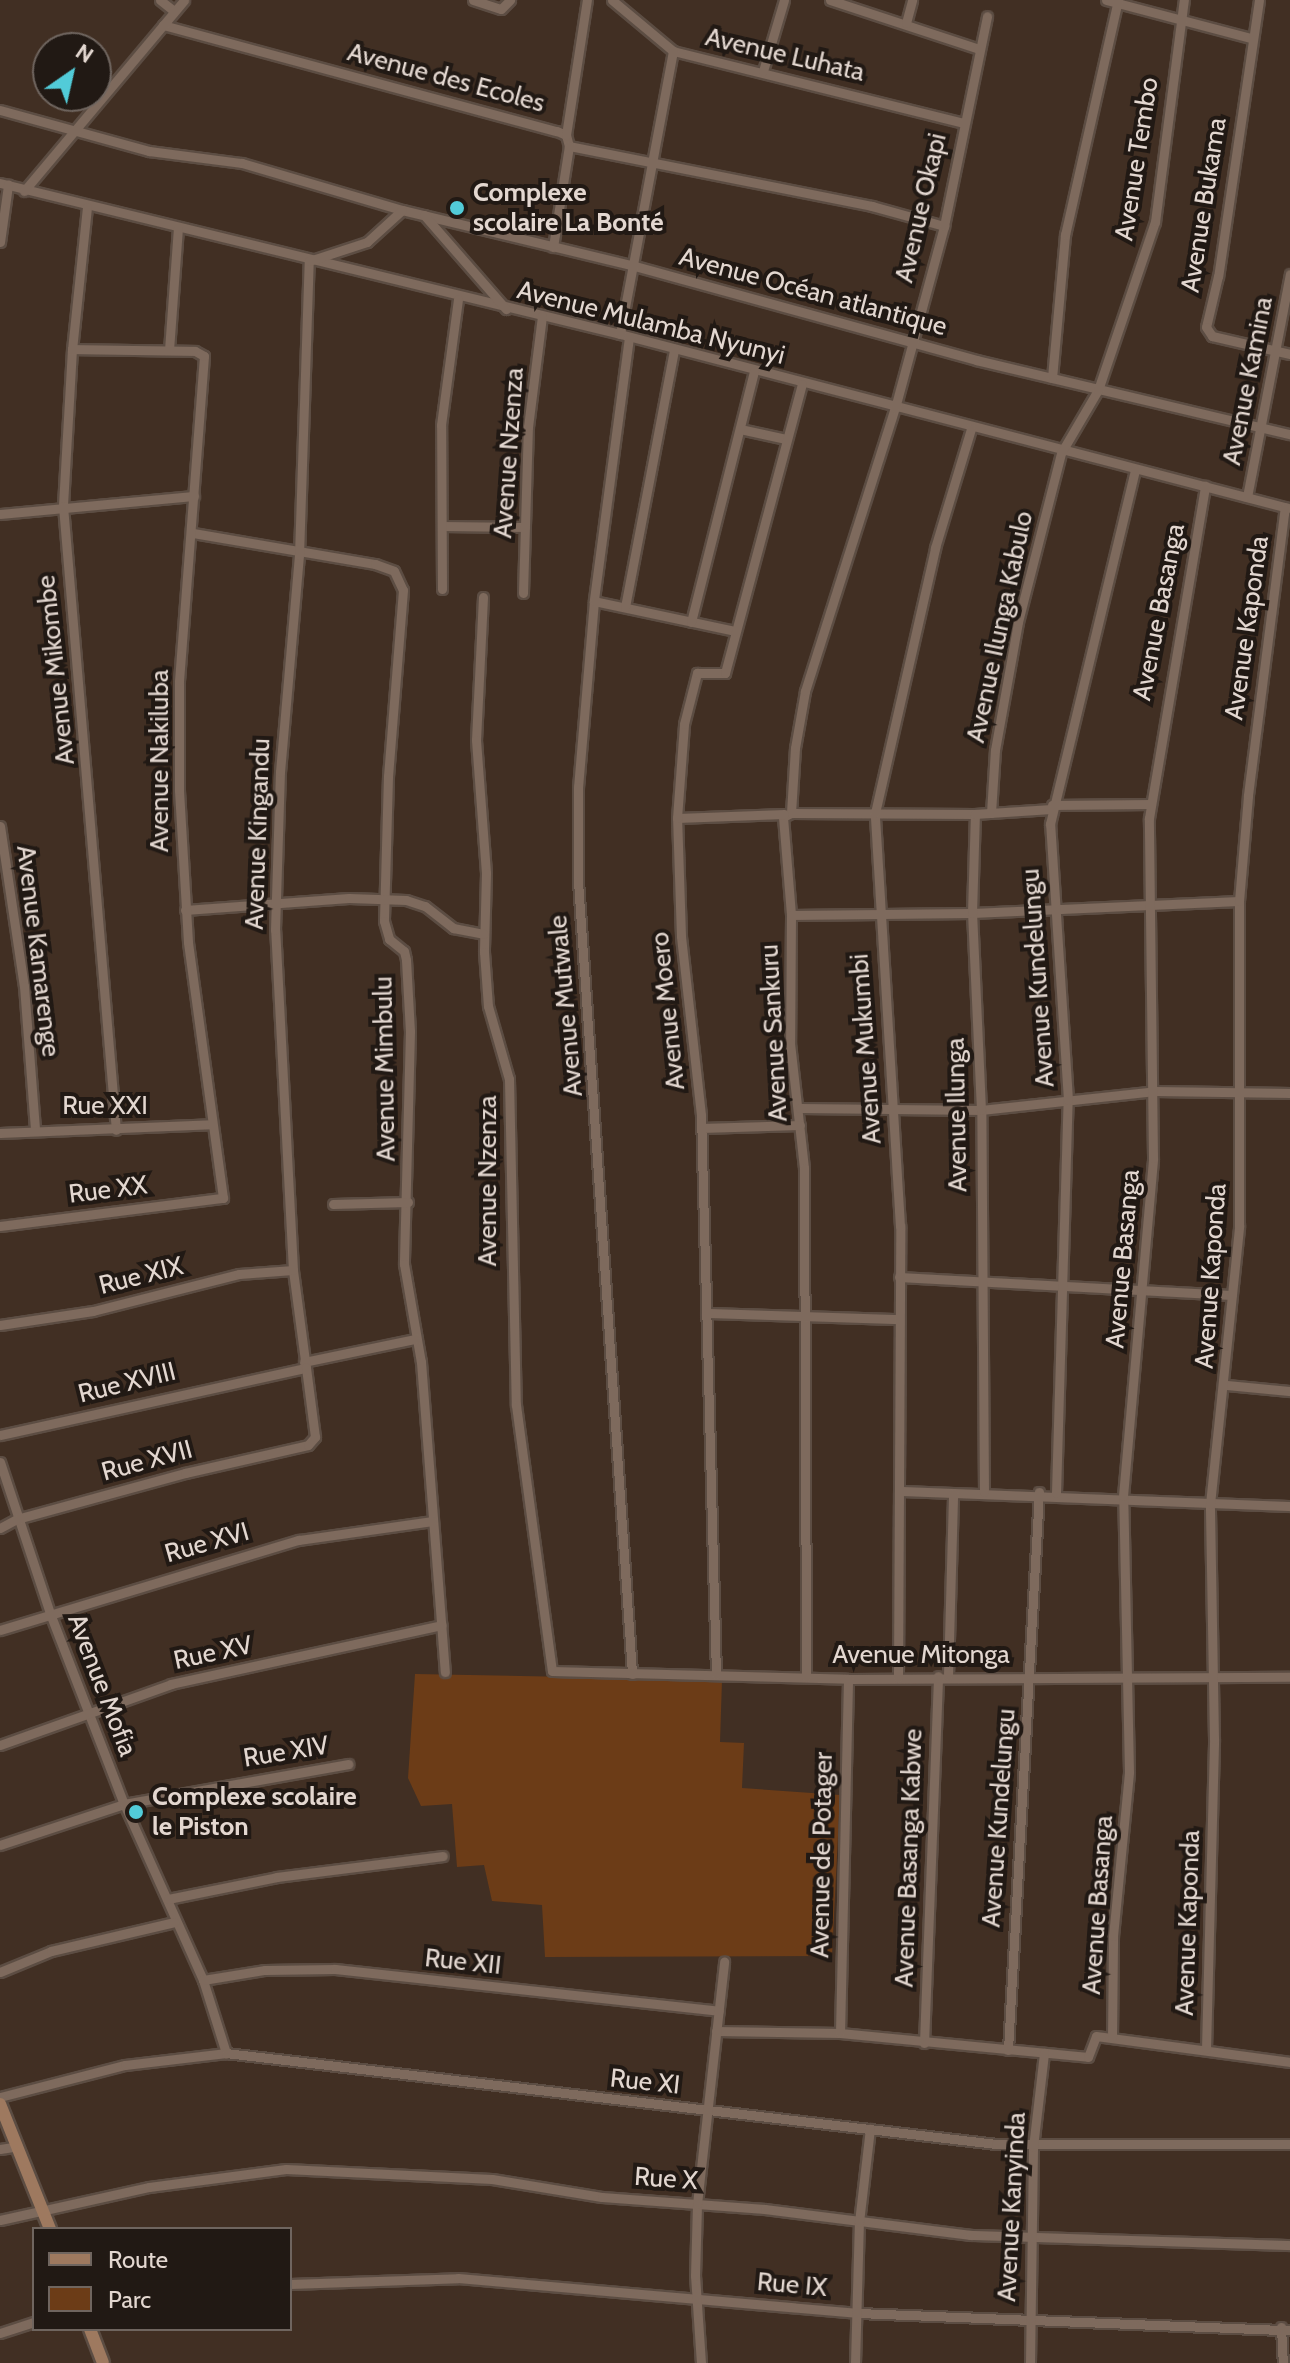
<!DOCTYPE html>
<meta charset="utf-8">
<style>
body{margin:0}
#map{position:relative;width:1290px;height:2363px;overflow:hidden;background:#412f23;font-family:Cabin,sans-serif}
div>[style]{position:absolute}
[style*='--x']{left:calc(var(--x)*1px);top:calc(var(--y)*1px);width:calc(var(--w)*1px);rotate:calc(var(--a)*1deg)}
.green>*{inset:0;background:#6c3c17}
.roads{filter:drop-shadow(2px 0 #5c4d43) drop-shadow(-2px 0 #5c4d43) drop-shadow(0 2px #5c4d43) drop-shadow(0 -2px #5c4d43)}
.street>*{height:9px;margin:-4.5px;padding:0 4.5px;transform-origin:4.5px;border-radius:4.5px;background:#7e6a5d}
.secondary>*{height:12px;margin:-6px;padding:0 6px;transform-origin:6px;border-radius:6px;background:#9e795f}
.dots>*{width:22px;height:22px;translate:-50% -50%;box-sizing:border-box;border:4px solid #211914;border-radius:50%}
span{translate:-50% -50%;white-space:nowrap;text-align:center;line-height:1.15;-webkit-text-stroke:8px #211914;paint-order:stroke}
.street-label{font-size:26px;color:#e3d7d0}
.poi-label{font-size:26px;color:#e3d7d0;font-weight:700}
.left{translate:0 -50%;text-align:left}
.legend{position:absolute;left:32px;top:2227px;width:260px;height:104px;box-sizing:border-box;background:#211914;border:2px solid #6f655f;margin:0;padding:10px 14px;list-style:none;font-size:24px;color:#e3d7d0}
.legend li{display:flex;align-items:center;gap:16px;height:40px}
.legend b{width:40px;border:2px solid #6f655f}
.north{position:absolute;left:32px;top:32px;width:80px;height:80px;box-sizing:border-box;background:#211914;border:2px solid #6f655f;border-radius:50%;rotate:34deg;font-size:22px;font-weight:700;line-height:32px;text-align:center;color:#e3d7d0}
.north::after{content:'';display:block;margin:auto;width:28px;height:36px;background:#52cbd8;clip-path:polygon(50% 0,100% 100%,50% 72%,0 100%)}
</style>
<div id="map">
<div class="green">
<i style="clip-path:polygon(415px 1674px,722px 1680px,720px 1742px,744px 1743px,742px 1788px,840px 1795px,832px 1956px,545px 1957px,542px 1905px,492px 1901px,484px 1865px,457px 1867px,452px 1804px,421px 1806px,408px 1778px)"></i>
</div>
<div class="roads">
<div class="street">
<i style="--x:160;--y:0;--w:18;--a:38"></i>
<i style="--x:473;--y:0;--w:29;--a:18"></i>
<i style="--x:501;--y:9;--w:13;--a:-45"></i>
<i style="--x:612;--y:0;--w:80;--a:39.9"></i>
<i style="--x:673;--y:51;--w:299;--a:13.9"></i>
<i style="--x:830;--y:0;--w:157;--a:18.2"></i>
<i style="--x:1106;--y:0;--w:150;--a:14.7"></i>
<i style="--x:1259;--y:0;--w:279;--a:98.4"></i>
<i style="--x:1218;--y:276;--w:52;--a:103.2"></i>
<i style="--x:1206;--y:327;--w:11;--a:56"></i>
<i style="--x:1212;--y:336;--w:80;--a:13"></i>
<i style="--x:906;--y:23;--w:24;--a:-75"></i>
<i style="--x:163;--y:25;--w:408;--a:15.1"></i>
<i style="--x:557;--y:131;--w:10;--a:24"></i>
<i style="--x:566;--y:135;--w:11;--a:75"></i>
<i style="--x:569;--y:146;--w:309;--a:11.2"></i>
<i style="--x:872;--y:206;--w:75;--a:15.5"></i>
<i style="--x:763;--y:71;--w:74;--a:-73.5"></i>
<i style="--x:0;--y:110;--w:155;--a:15.4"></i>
<i style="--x:149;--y:151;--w:94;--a:7.4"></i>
<i style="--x:242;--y:163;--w:167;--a:16.4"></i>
<i style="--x:402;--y:210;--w:240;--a:13.5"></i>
<i style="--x:635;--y:266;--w:354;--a:15.4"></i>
<i style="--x:976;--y:360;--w:323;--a:13.3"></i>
<i style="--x:566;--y:135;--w:137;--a:-81.2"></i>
<i style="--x:0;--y:183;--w:638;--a:13.69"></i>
<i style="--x:620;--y:334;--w:690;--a:14.6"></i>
<i style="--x:24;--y:191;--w:249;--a:-50"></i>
<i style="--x:87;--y:207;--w:143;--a:96"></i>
<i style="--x:72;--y:349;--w:157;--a:93.3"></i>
<i style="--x:63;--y:506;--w:626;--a:85.15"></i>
<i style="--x:424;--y:215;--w:125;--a:48.9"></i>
<i style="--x:0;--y:242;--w:58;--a:-82"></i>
<i style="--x:553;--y:247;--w:102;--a:-81"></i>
<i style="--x:620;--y:334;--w:288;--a:-79.4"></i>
<i style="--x:629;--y:337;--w:266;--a:97.6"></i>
<i style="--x:594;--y:601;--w:187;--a:94.9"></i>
<i style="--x:578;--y:787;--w:94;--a:90"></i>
<i style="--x:578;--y:881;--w:795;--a:86.1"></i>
<i style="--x:169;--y:350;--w:122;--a:-85.8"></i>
<i style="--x:1052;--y:378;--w:144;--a:-84.8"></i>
<i style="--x:1065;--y:235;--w:241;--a:-77.3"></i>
<i style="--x:740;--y:429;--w:47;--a:12.3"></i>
<i style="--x:1247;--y:497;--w:227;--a:-79.1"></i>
<i style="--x:0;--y:514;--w:195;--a:-5.3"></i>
<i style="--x:442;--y:526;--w:83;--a:0.7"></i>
<i style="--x:193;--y:533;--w:185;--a:9.7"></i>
<i style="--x:375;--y:564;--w:20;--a:20"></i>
<i style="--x:394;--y:571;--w:21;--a:65"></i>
<i style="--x:403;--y:590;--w:187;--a:94.6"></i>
<i style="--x:388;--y:776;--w:145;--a:91.6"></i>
<i style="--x:384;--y:921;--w:19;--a:74"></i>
<i style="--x:389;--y:939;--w:19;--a:39"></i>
<i style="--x:404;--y:951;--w:9;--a:77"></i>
<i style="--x:406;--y:960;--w:71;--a:86.8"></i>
<i style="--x:410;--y:1031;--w:233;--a:91.5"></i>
<i style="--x:404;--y:1264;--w:99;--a:80.2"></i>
<i style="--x:421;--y:1362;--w:311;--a:85.6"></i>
<i style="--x:442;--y:589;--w:164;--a:-90.3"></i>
<i style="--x:441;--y:425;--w:127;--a:-82.3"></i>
<i style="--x:523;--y:593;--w:166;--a:-88.3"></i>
<i style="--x:528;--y:427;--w:112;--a:-82.8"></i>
<i style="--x:483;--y:597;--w:143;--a:92.8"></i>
<i style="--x:476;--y:740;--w:133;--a:85.7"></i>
<i style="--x:486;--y:873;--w:79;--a:91.5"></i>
<i style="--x:484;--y:952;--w:54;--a:85.8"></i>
<i style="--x:488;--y:1006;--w:76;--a:74"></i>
<i style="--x:509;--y:1079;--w:326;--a:88.8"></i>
<i style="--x:516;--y:1405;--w:268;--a:82.3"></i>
<i style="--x:552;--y:1671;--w:296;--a:1.5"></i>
<i style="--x:848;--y:1679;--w:442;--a:-0.3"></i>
<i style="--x:594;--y:601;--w:144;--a:12"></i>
<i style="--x:625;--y:607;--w:263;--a:-79.2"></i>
<i style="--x:691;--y:622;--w:259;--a:-75.9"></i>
<i style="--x:1052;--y:805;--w:99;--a:-0.6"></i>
<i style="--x:791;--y:813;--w:9;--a:153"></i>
<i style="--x:783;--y:817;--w:98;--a:85.3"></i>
<i style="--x:791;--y:915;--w:128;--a:90.4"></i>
<i style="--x:790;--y:1043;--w:126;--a:83.6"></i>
<i style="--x:804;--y:1168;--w:509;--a:89.77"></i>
<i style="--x:791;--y:813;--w:65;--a:-86.5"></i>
<i style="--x:795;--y:748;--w:58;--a:-80"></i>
<i style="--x:805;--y:691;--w:297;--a:-72.4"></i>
<i style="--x:895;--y:408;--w:188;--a:-74.9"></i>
<i style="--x:944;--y:226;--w:214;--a:-78.4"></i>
<i style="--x:791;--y:813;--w:184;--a:0.3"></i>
<i style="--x:991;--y:813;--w:63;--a:-86.4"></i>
<i style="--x:995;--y:750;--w:130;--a:-79.8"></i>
<i style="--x:1018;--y:622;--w:174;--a:-75.7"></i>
<i style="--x:1061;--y:453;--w:73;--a:-59.6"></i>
<i style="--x:1098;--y:390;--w:177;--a:-71.3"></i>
<i style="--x:1155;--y:222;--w:224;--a:-82.6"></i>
<i style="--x:677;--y:818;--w:107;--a:-2.1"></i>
<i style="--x:0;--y:826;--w:162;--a:81.5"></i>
<i style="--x:24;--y:986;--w:143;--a:85.6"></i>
<i style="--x:185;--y:910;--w:164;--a:-4.2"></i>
<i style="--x:349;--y:898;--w:57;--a:2"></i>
<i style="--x:406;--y:900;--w:20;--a:18"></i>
<i style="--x:425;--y:906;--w:36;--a:38"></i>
<i style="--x:453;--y:928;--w:31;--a:11"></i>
<i style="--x:791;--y:915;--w:181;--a:-0.6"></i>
<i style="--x:972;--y:913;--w:267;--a:-2.6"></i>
<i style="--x:800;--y:1108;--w:181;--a:0.6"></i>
<i style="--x:981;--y:1110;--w:175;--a:-6.2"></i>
<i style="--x:1155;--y:1091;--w:135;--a:0.8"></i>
<i style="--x:701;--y:1128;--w:99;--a:-1.7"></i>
<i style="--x:0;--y:1133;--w:211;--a:-2.4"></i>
<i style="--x:333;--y:1204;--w:75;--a:-1.5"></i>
<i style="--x:0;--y:1226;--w:225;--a:-7.2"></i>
<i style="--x:223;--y:1198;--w:258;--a:-97.8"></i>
<i style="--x:188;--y:942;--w:152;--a:-93.4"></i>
<i style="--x:179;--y:790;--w:109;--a:-90"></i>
<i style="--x:179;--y:681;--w:326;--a:-85.6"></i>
<i style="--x:204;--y:356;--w:10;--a:-151"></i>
<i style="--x:195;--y:351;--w:123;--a:-179.1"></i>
<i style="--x:899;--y:1277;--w:333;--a:3.1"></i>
<i style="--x:706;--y:1313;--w:191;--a:1.8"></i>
<i style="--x:0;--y:1325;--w:94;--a:-8.6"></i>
<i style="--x:93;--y:1311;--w:151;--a:-14.2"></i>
<i style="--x:239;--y:1274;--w:54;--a:-4.2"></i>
<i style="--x:304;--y:1362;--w:113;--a:-11.7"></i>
<i style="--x:1226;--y:1385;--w:64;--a:5.4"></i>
<i style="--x:0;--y:1435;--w:313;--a:-12.4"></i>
<i style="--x:306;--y:1368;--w:99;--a:-97.6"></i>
<i style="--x:293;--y:1270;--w:340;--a:-93"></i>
<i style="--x:275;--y:930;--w:158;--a:-88.2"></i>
<i style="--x:280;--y:772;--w:218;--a:-85"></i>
<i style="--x:299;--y:555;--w:294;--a:-88.1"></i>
<i style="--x:309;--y:261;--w:61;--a:-18.1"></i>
<i style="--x:367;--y:242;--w:47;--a:-42.4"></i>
<i style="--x:0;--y:1462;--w:162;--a:71.7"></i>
<i style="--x:51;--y:1616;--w:202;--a:68.8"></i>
<i style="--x:124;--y:1804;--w:193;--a:65.8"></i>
<i style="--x:203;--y:1980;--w:77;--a:72.5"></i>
<i style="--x:900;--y:1491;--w:390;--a:2.2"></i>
<i style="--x:984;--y:1492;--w:382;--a:-90.4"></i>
<i style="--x:981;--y:1110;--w:197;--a:-92.6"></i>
<i style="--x:972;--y:913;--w:99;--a:-88.3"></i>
<i style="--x:975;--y:814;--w:76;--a:-3.8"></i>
<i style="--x:1056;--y:1493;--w:393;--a:-88.3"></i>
<i style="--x:1068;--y:1100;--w:277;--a:-93.7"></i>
<i style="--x:1050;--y:824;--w:364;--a:-76.5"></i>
<i style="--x:0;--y:1528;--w:19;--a:-28"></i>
<i style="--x:17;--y:1519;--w:174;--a:-15.3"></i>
<i style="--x:185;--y:1473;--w:126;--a:-12.8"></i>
<i style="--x:308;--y:1445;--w:11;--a:-49"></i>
<i style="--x:315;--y:1437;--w:70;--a:-97.4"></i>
<i style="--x:0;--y:1630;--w:312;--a:-16.8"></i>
<i style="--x:299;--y:1540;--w:134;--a:-8.1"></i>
<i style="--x:716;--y:1675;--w:560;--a:-91.53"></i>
<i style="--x:701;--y:1115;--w:180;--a:-96.4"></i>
<i style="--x:681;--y:936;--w:118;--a:-91.9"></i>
<i style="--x:677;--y:818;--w:94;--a:-85.7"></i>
<i style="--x:684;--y:724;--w:53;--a:-75.7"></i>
<i style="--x:697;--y:673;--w:28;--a:0"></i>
<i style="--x:725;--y:673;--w:299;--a:-75.1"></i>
<i style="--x:948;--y:1676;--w:183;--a:-88.4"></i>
<i style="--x:898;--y:1678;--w:452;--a:-89.7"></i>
<i style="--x:900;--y:1226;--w:414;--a:-93.5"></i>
<i style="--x:875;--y:813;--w:272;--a:-77.2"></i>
<i style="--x:935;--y:548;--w:124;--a:-73.2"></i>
<i style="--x:0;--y:1745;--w:182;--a:-19.6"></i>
<i style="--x:171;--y:1684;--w:277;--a:-12.3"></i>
<i style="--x:0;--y:1845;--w:131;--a:-18.3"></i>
<i style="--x:124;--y:1804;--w:228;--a:-10.1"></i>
<i style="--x:168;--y:1899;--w:111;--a:-11.4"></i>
<i style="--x:277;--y:1877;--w:167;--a:-7.2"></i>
<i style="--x:0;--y:1972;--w:55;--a:-22.4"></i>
<i style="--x:51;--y:1951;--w:127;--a:-13.2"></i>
<i style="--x:203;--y:1980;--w:63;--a:-9.2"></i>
<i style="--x:265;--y:1970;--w:70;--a:-0.8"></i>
<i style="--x:335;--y:1969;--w:386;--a:6.2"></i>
<i style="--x:716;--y:2031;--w:124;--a:0.9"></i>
<i style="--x:840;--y:2033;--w:249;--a:5.5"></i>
<i style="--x:1088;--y:2057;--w:22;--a:-69"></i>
<i style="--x:1096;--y:2036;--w:196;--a:7.6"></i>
<i style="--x:840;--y:2033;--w:354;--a:-88.7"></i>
<i style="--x:1112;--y:2038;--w:102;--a:-89.4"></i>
<i style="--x:1113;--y:1936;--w:165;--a:-84.4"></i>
<i style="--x:1129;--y:1772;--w:276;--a:-91.2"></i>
<i style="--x:1123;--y:1496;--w:339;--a:-84.9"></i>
<i style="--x:1153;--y:1158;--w:340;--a:-90.7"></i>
<i style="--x:1149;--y:818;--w:337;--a:-80.4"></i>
<i style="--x:924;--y:2043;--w:367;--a:-87.8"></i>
<i style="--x:1206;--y:2049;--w:310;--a:-88.5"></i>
<i style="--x:1214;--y:1739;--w:235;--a:-91"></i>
<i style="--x:1210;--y:1504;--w:280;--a:-84"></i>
<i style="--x:1239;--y:1226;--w:325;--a:-90"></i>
<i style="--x:1239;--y:901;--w:106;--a:-85.1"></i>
<i style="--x:1248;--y:795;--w:290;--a:-82.7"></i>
<i style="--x:1008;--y:2050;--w:559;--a:-86.82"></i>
<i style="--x:0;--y:2097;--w:129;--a:-14.4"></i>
<i style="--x:125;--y:2065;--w:102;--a:-6.8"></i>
<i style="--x:226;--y:2053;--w:775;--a:6.74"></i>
<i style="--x:996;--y:2144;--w:294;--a:0"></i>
<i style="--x:0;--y:2149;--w:18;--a:-9"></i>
<i style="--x:0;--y:2220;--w:153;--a:-12.5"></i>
<i style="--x:149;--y:2187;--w:138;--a:-7.5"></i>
<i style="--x:286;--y:2169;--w:206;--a:2.8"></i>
<i style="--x:492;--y:2179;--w:111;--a:9.3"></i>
<i style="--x:602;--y:2197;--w:163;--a:4.2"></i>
<i style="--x:765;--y:2209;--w:207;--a:7.2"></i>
<i style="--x:970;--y:2235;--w:320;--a:1.8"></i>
<i style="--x:290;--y:2284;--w:168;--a:-2"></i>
<i style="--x:458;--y:2278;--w:402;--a:5"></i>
<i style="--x:858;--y:2313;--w:432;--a:2.3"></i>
<i style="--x:1281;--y:2327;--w:36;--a:87"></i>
<i style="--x:0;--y:2333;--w:36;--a:-18"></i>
<i style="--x:701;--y:2363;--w:87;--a:-93.9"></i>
<i style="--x:695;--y:2276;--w:72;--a:-88.4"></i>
<i style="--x:697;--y:2204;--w:244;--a:-83.6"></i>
<i style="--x:855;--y:2363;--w:141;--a:-88.4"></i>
<i style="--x:859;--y:2222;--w:94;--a:-83.3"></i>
<i style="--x:1030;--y:2363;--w:216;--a:-89.2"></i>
<i style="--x:1033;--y:2147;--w:95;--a:-83.3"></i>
</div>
<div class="secondary">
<i style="--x:0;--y:2104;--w:135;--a:68.2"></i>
<i style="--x:90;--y:2329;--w:36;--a:69"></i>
</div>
</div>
<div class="dots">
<i style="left:457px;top:208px;background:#52cbd8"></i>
<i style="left:136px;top:1812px;background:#52cbd8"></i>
</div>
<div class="street-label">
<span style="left:785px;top:55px;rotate:13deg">Avenue Luhata</span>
<span style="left:446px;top:78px;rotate:15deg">Avenue des Ecoles</span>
<span style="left:1137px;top:159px;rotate:-81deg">Avenue Tembo</span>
<span style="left:1204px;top:205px;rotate:-81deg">Avenue Bukama</span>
<span style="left:921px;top:208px;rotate:-77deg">Avenue Okapi</span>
<span style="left:813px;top:292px;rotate:15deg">Avenue Océan atlantique</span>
<span style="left:651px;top:323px;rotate:14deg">Avenue Mulamba Nyunyi</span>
<span style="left:1248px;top:381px;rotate:-79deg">Avenue Kamina</span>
<span style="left:509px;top:453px;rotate:-86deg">Avenue Nzenza</span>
<span style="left:1159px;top:612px;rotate:-79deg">Avenue Basanga</span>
<span style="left:1000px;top:627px;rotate:-78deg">Avenue Ilunga Kabulo</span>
<span style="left:1247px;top:628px;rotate:-82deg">Avenue Kaponda</span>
<span style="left:56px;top:670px;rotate:-96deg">Avenue Mikombe</span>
<span style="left:160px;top:761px;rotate:-90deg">Avenue Nakiluba</span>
<span style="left:258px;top:834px;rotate:-88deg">Avenue Kingandu</span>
<span style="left:38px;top:951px;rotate:83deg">Avenue Kamarenge</span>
<span style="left:1038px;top:978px;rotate:-94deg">Avenue Kundelungu</span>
<span style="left:566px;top:1006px;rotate:-95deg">Avenue Mutwale</span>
<span style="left:668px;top:1011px;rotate:-96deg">Avenue Moero</span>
<span style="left:774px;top:1033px;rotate:-93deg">Avenue Sankuru</span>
<span style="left:866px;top:1049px;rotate:-94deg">Avenue Mukumbi</span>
<span style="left:385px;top:1069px;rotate:-91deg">Avenue Mimbulu</span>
<span style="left:105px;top:1106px">Rue XXI</span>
<span style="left:957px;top:1115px;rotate:-91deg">Avenue Ilunga</span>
<span style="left:488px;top:1181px;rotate:-90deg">Avenue Nzenza</span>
<span style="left:108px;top:1190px;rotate:-7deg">Rue XX</span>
<span style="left:1123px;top:1259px;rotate:-85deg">Avenue Basanga</span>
<span style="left:141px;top:1276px;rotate:-14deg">Rue XIX</span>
<span style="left:1211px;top:1276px;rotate:-86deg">Avenue Kaponda</span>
<span style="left:127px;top:1383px;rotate:-14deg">Rue XVIII</span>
<span style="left:147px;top:1461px;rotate:-15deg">Rue XVII</span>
<span style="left:207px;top:1543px;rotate:-16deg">Rue XVI</span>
<span style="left:213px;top:1653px;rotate:-12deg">Rue XV</span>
<span style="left:921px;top:1655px">Avenue Mitonga</span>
<span style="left:102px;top:1685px;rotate:69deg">Avenue Mofia</span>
<span style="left:286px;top:1752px;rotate:-9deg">Rue XIV</span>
<span style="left:999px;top:1818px;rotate:-86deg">Avenue Kundelungu</span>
<span style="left:822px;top:1855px;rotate:-89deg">Avenue de Potager</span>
<span style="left:909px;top:1858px;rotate:-88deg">Avenue Basanga Kabwe</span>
<span style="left:1098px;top:1905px;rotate:-86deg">Avenue Basanga</span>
<span style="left:1188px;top:1923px;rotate:-88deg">Avenue Kaponda</span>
<span style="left:463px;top:1962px;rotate:6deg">Rue XII</span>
<span style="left:645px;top:2082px;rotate:6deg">Rue XI</span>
<span style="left:666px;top:2179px;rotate:4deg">Rue X</span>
<span style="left:1012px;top:2207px;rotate:-87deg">Avenue Kanyinda</span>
<span style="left:792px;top:2285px;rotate:5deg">Rue IX</span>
</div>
<div class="poi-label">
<span class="left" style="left:473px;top:208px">Complexe<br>scolaire La Bonté</span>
<span class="left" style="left:152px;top:1812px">Complexe scolaire<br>le Piston</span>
</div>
<ul class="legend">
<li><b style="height:10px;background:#9e795f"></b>Route</li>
<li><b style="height:22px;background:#6c3c17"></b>Parc</li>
</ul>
<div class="north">N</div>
</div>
